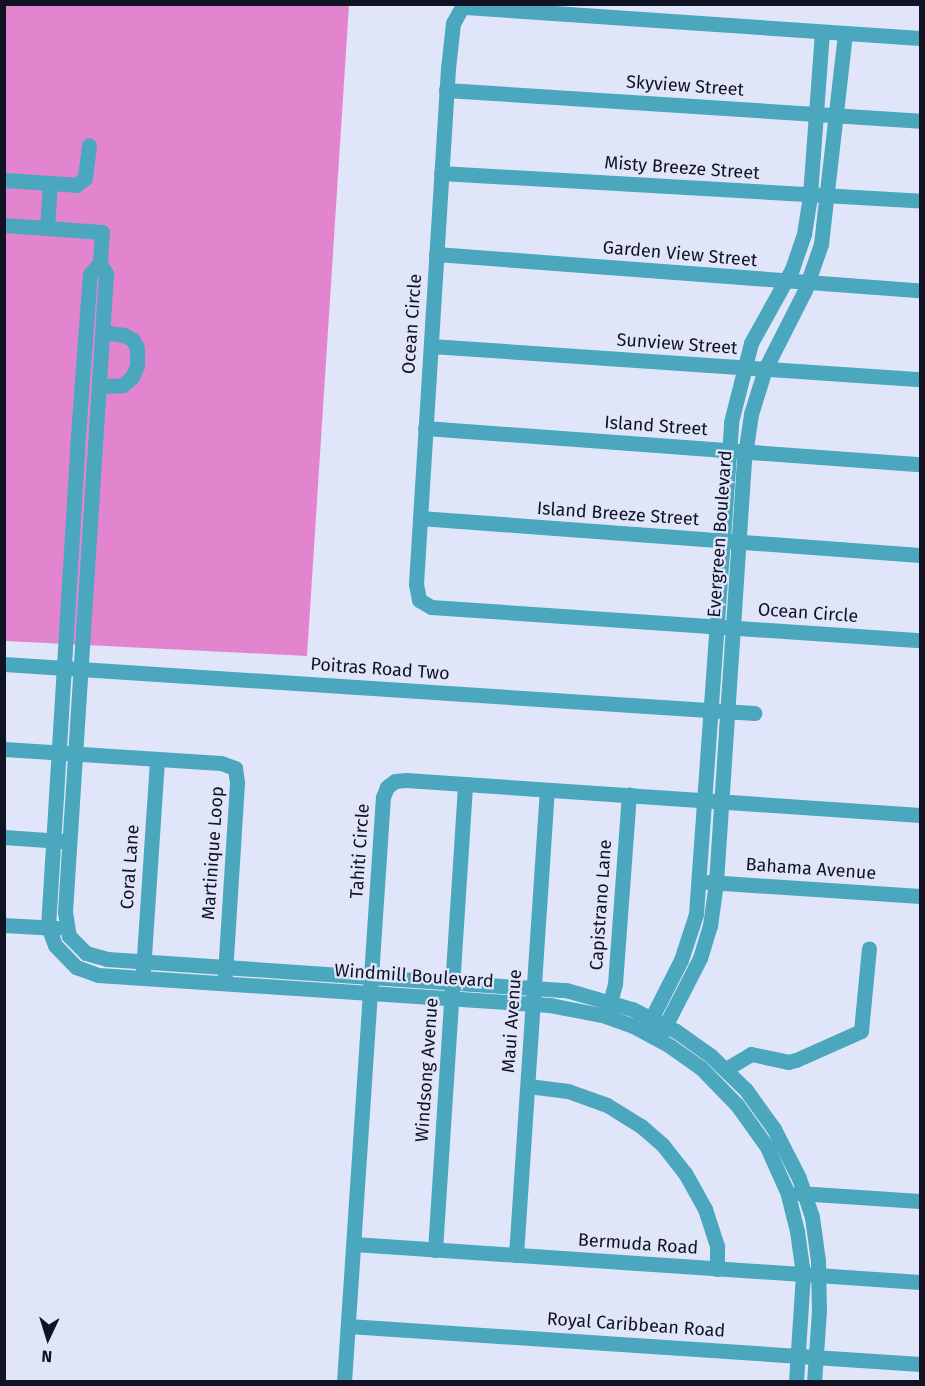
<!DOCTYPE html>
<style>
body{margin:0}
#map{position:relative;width:925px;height:1386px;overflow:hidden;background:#e1e5fa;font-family:"Fira Sans",sans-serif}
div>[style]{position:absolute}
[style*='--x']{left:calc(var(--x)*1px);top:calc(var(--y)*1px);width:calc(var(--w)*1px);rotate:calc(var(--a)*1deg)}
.forest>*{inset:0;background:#e385ce}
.minor>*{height:15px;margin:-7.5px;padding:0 7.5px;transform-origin:7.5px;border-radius:7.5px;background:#4aa7bd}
span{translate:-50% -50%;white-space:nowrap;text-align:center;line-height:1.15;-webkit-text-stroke:4.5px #e1e5fa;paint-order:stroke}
.street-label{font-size:18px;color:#101324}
.frame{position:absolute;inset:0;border:6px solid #101324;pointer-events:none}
.north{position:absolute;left:18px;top:1308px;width:60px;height:60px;-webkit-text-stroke:4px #e1e5fa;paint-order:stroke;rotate:184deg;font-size:16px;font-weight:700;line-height:24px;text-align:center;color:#101324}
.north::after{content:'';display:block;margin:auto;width:21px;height:27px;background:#101324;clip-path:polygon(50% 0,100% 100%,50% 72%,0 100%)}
</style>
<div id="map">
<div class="forest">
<i style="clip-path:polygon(4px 5px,349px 5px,307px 656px,5px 641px)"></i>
</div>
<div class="minor">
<i style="--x:920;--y:38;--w:459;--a:-176.1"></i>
<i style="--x:462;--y:7;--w:18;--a:119"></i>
<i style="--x:453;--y:23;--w:45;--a:96.3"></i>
<i style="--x:448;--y:68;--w:517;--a:93.55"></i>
<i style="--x:416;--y:584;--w:16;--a:79"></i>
<i style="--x:419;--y:600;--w:14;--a:30"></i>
<i style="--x:431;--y:607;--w:490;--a:3.9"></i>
<i style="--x:446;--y:90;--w:475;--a:3.7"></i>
<i style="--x:441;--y:173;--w:480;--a:3.3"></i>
<i style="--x:4;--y:180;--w:46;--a:3.7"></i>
<i style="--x:50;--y:183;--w:45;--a:93.8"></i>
<i style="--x:50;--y:183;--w:26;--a:4"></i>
<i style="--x:76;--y:185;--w:11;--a:-38"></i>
<i style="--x:85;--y:178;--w:33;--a:-83"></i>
<i style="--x:4;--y:225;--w:98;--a:4.1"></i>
<i style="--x:102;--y:232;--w:31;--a:94"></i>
<i style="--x:436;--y:254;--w:485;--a:4.3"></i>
<i style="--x:431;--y:346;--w:490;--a:3.9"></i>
<i style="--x:99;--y:386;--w:24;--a:-2"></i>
<i style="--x:123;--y:385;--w:12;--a:-42"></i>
<i style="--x:132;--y:377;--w:12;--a:-66"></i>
<i style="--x:137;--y:366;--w:18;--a:-90"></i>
<i style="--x:137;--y:348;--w:9;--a:-117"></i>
<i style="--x:133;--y:340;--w:10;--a:-151"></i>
<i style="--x:124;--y:335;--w:21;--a:-172"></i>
<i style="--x:425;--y:428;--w:496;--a:4.2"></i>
<i style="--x:420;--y:518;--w:501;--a:4.23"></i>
<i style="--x:4;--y:664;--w:752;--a:3.74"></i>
<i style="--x:4;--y:749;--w:217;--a:3.7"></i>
<i style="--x:221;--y:763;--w:15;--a:20"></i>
<i style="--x:235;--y:768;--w:15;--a:82"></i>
<i style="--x:237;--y:783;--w:193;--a:93.6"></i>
<i style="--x:4;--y:837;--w:57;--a:4"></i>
<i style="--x:708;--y:882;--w:212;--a:3.8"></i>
<i style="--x:4;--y:925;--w:53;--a:3.2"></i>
<i style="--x:143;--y:971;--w:212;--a:-86.2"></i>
<i style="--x:608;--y:1010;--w:27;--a:-75"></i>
<i style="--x:615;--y:984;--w:190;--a:-85.8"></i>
<i style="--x:648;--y:1025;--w:73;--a:-63.1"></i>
<i style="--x:681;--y:960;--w:48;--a:-71.9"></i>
<i style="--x:696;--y:914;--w:493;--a:-85.9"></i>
<i style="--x:731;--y:422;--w:81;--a:-75.8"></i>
<i style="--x:751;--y:343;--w:85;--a:-61"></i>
<i style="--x:792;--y:269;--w:37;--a:-71"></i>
<i style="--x:804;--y:234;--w:39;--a:-81"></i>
<i style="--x:810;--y:195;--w:162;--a:-85.8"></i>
<i style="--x:661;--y:1034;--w:85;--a:-62.8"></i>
<i style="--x:700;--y:958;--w:34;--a:-73"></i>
<i style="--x:710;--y:926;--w:44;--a:-82.2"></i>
<i style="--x:716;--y:882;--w:422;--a:-86.2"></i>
<i style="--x:744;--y:461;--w:48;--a:-81.5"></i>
<i style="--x:751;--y:414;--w:47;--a:-72.7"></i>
<i style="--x:765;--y:369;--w:89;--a:-63.1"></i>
<i style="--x:805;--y:290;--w:49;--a:-70.8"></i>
<i style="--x:821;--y:244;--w:211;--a:-83.5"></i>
<i style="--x:726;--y:1069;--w:29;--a:-31"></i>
<i style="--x:751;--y:1054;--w:38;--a:12"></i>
<i style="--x:788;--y:1062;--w:8;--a:-14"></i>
<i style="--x:796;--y:1060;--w:71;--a:-24"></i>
<i style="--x:861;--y:1031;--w:83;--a:-84.5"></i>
<i style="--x:528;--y:1086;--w:40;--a:7.1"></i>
<i style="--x:568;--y:1091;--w:41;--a:19.7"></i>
<i style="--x:607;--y:1105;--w:40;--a:32"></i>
<i style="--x:641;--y:1126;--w:28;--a:41"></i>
<i style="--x:662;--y:1144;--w:37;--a:52"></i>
<i style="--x:685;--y:1173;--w:41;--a:60.9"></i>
<i style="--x:705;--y:1209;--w:40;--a:72"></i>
<i style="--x:717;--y:1247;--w:22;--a:90"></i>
<i style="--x:798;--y:1193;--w:122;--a:3.8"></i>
<i style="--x:354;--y:1244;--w:567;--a:3.84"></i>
<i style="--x:435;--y:1250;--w:467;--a:-86.3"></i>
<i style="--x:516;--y:1255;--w:466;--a:-86.2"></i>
<i style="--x:348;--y:1326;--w:573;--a:3.8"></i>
<i style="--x:344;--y:1382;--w:586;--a:-86.19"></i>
<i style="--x:383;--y:797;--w:11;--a:-68"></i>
<i style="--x:387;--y:787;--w:10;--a:-37"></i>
<i style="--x:395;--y:781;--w:11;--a:-5"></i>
<i style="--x:406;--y:780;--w:515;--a:3.9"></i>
<i style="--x:796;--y:1382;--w:108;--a:-86.3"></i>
<i style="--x:803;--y:1274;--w:43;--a:-97.9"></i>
<i style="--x:797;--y:1231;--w:38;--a:-104"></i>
<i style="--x:788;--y:1194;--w:51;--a:-114.1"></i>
<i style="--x:767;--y:1147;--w:52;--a:-125.5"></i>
<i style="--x:737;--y:1105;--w:52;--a:-134.2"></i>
<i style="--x:701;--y:1068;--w:38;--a:-145"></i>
<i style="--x:670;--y:1046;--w:42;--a:-151.6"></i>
<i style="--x:633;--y:1026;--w:29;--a:-160"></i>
<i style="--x:606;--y:1016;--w:57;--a:-168.9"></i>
<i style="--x:550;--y:1005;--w:453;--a:-176.2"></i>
<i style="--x:98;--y:975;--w:23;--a:-160"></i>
<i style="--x:76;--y:967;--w:30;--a:-134"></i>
<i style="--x:55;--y:945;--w:19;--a:-111"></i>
<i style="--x:48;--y:927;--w:479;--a:-86.5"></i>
<i style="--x:77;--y:449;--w:175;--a:-85.8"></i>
<i style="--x:90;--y:274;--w:15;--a:-48"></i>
<i style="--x:100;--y:263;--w:13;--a:61"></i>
<i style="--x:106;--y:274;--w:639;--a:93.68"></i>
<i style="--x:65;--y:912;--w:24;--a:81"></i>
<i style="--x:69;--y:936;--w:24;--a:45"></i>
<i style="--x:86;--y:953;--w:22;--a:16"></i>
<i style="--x:107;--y:959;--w:460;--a:3.9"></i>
<i style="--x:566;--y:990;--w:69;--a:16.1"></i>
<i style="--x:632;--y:1009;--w:49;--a:26.6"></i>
<i style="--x:676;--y:1031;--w:43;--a:35.5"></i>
<i style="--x:711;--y:1056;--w:49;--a:44.2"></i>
<i style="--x:746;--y:1090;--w:48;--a:54.3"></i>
<i style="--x:774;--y:1129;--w:55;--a:63"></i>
<i style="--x:799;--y:1178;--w:41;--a:71.6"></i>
<i style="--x:812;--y:1217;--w:44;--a:82.2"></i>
<i style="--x:818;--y:1261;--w:50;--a:88.9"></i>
<i style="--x:819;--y:1311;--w:71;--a:94"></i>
</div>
<div class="street-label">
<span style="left:685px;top:86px;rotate:4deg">Skyview Street</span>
<span style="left:682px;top:168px;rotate:4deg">Misty Breeze Street</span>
<span style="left:680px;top:254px;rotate:5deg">Garden View Street</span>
<span style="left:412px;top:324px;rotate:-86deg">Ocean Circle</span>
<span style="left:677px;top:344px;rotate:4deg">Sunview Street</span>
<span style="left:656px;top:426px;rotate:4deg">Island Street</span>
<span style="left:618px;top:514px;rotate:4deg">Island Breeze Street</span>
<span style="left:720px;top:534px;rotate:-86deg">Evergreen Boulevard</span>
<span style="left:808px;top:613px;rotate:4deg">Ocean Circle</span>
<span style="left:380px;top:669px;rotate:4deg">Poitras Road Two</span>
<span style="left:360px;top:851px;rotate:-86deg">Tahiti Circle</span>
<span style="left:213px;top:853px;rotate:-86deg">Martinique Loop</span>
<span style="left:130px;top:867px;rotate:-86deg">Coral Lane</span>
<span style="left:811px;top:869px;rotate:4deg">Bahama Avenue</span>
<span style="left:601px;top:905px;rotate:-86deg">Capistrano Lane</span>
<span style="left:414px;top:976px;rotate:4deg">Windmill Boulevard</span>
<span style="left:512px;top:1021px;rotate:-86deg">Maui Avenue</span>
<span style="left:427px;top:1070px;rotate:-86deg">Windsong Avenue</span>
<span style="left:638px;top:1244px;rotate:4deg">Bermuda Road</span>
<span style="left:636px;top:1325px;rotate:4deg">Royal Caribbean Road</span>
</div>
<div class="frame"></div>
<div class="north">N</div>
</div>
